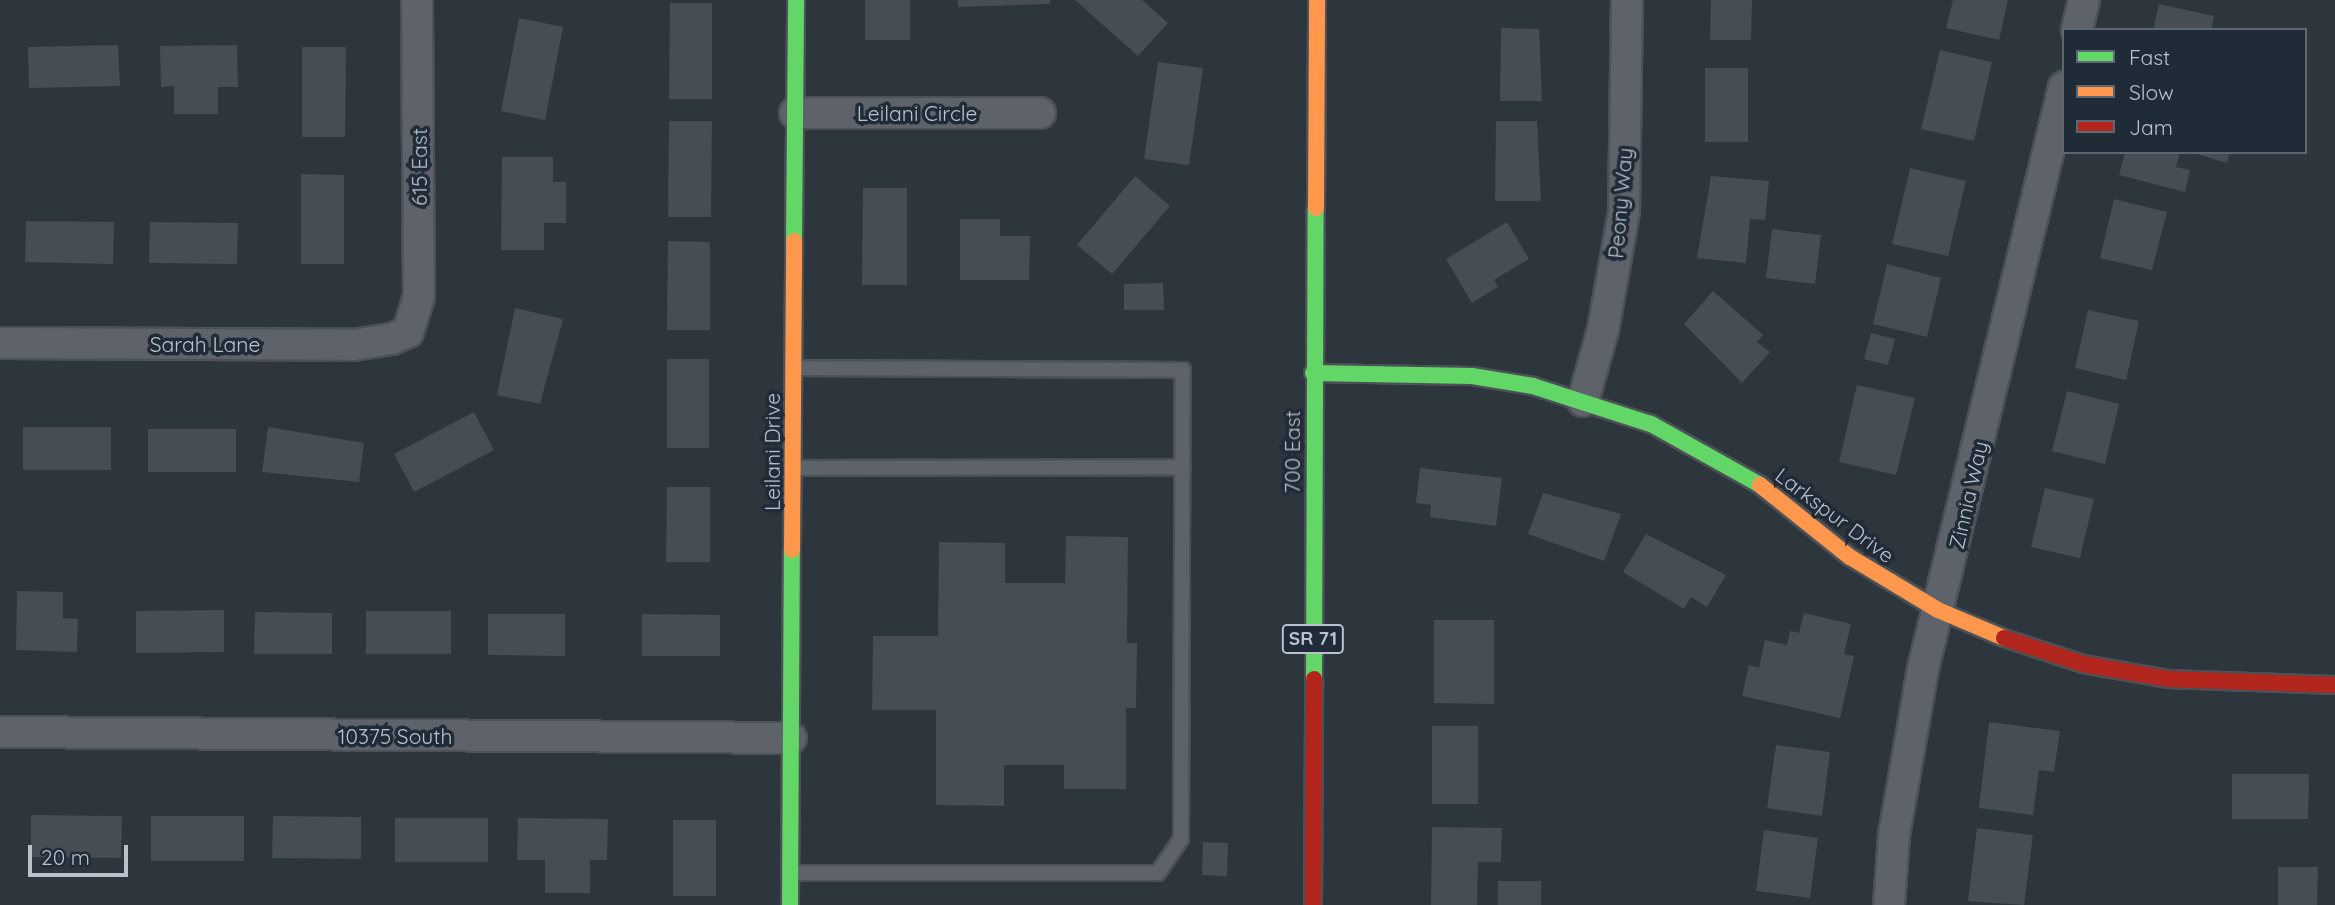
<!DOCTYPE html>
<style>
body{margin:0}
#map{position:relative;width:2335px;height:905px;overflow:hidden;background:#2d353d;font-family:Quicksand,sans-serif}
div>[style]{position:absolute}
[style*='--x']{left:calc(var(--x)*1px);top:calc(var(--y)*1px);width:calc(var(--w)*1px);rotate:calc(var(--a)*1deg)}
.building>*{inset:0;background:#474d54}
.roads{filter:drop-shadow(2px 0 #4c5157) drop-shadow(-2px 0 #4c5157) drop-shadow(0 2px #4c5157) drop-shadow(0 -2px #4c5157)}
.lane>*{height:14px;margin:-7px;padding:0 7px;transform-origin:7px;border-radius:7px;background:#5e626a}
.street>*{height:30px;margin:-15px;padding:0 15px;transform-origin:15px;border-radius:15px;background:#5e626a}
.fast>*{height:16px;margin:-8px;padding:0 8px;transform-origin:8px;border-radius:8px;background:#63d668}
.slow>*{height:16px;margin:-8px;padding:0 8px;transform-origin:8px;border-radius:8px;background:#ff974d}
.jam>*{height:16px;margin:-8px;padding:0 8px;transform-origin:8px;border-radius:8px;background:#b3261e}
span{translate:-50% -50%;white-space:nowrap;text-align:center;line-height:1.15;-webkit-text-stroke:7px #202b38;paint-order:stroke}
.shield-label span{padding:2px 5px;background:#202b38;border:2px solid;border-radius:5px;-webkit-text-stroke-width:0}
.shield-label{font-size:19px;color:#b9c1cc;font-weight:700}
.street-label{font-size:21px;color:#b9c1cc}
.legend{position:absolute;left:2062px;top:28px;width:245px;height:126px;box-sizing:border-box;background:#202b38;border:2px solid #5d6773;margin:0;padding:9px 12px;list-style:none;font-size:21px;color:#b9c1cc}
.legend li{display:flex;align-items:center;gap:14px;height:35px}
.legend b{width:35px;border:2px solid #5d6773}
.scale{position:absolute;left:28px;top:845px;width:100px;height:32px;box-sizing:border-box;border:4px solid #b9c1cc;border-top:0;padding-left:9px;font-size:21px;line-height:24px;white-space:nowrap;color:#b9c1cc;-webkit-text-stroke:5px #202b38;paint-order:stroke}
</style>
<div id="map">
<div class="building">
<i style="clip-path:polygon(865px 0,910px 0,910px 40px,865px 40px)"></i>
<i style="clip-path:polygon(958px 0,1050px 0,1050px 4px,958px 7px)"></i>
<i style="clip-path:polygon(1075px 0,1142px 0,1168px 23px,1138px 56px)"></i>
<i style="clip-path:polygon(1711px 0,1752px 0,1751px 40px,1710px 40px)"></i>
<i style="clip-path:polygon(1953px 0,2008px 0,1999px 40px,1946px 28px)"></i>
<i style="clip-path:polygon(670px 3px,712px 3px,712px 99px,669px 99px)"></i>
<i style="clip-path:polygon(2159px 4px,2214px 16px,2211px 30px,2153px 30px)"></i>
<i style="clip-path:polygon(519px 18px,563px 27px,545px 120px,501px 111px)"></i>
<i style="clip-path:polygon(1501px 28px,1539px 29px,1542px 101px,1500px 101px)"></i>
<i style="clip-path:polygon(118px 45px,120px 86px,29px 88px,28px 47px)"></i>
<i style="clip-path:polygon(237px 45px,238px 87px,218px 87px,218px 114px,174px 114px,174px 86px,161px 87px,160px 46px)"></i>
<i style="clip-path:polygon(302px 47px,346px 47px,345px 137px,302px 137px)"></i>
<i style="clip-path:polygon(1940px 50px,1992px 62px,1974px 141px,1921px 129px)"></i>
<i style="clip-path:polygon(1158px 62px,1203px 68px,1189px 165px,1144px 159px)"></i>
<i style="clip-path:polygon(1705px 68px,1748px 68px,1748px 142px,1705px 142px)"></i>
<i style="clip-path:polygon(669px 121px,712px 121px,711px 217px,668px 217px)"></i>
<i style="clip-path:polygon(1496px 121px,1537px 121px,1541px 201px,1495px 201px)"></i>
<i style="clip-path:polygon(2125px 152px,2180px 152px,2176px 167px,2190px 170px,2185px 192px,2119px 175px)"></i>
<i style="clip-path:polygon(2191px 152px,2230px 152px,2227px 163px)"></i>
<i style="clip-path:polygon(502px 157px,553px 157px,553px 182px,566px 182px,566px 223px,544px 223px,544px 250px,501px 250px)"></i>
<i style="clip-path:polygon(1910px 168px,1966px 181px,1948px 256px,1892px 244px)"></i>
<i style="clip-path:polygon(301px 174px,344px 175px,344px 264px,301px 264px)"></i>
<i style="clip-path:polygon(1135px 176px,1170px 206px,1112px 274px,1077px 245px)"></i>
<i style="clip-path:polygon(1711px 176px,1769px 181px,1765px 220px,1750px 219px,1746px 263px,1697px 258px)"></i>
<i style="clip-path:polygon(863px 188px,907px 188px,907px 285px,862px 285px)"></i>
<i style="clip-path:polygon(2114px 199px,2167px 212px,2152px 270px,2100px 258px)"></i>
<i style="clip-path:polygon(960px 219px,1000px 219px,1000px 236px,1030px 236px,1029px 280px,960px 280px)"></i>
<i style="clip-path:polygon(26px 221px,114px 222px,113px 264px,25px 262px)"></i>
<i style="clip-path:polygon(150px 222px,238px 223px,237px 264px,149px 263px)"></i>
<i style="clip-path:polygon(1507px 222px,1529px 259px,1494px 280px,1498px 287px,1472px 303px,1446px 259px)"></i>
<i style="clip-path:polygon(1772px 229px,1821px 235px,1815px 284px,1766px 278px)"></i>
<i style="clip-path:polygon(668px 241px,710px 242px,710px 330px,667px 330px)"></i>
<i style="clip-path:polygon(1887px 264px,1941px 278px,1927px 337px,1873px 324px)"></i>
<i style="clip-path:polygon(1163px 283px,1164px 310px,1124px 310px,1124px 284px)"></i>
<i style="clip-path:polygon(1713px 291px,1763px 335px,1757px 342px,1770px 352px,1742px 383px,1684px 324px)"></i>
<i style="clip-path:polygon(515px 308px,563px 319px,540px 404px,497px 395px)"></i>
<i style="clip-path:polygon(2088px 310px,2139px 321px,2126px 380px,2075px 368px)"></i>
<i style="clip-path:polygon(1871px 333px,1895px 339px,1888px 365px,1864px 359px)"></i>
<i style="clip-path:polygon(667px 359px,709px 359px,709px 448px,667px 448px)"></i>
<i style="clip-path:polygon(1857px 385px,1915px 398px,1896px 475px,1839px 462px)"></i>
<i style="clip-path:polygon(2067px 391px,2119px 404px,2105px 464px,2052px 451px)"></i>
<i style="clip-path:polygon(474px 412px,494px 450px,414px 492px,394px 454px)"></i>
<i style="clip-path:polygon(23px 427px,111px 427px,111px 470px,23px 470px)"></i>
<i style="clip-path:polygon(268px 427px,364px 443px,359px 482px,262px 472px)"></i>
<i style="clip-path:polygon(148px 429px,236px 429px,236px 472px,148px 472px)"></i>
<i style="clip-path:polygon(1420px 468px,1502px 478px,1496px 526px,1430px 517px,1431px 505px,1416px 503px)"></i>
<i style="clip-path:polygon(667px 487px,710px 487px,710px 562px,666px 562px)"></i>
<i style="clip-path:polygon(2045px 488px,2094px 499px,2080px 558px,2031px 547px)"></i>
<i style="clip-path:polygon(1543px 493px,1621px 514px,1604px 561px,1528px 534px)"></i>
<i style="clip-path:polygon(1646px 534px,1726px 575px,1707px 607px,1691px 597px,1684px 609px,1623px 572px)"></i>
<i style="clip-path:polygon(1066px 536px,1128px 537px,1127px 643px,1137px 643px,1136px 708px,1126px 708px,1126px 789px,1064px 789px,1064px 765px,1004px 765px,1004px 806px,936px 805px,936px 710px,872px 710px,873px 636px,938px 636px,939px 542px,1005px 543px,1005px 583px,1065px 583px)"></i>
<i style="clip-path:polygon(17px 591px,63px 592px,63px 618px,78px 619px,77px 652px,16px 650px)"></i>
<i style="clip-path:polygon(224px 610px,224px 652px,136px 653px,136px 611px)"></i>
<i style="clip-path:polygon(366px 611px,451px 611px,451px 654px,366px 654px)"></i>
<i style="clip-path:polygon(255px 612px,332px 613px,332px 654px,254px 654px)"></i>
<i style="clip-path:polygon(1804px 613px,1851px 624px,1844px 654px,1854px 656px,1840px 718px,1742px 696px,1749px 665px,1759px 668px,1765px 640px,1787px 645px,1790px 631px,1799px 633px)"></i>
<i style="clip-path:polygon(488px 614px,565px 614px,565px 656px,488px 655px)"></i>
<i style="clip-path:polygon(642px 614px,720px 615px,720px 656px,642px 656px)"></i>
<i style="clip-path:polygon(1434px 620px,1494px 620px,1494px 704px,1434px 703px)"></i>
<i style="clip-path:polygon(1989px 722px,2060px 731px,2054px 772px,2039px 770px,2033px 815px,1979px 808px)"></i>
<i style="clip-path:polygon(1432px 726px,1478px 726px,1478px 804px,1432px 804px)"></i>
<i style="clip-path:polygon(1776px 745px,1830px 752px,1822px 816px,1767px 808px)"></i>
<i style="clip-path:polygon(2232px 774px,2309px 774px,2308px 819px,2232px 819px)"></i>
<i style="clip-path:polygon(31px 815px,122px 816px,121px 858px,31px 857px)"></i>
<i style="clip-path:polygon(151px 816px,244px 816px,244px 861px,151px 861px)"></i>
<i style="clip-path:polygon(273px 816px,361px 817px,361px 859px,272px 858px)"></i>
<i style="clip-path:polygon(395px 818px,488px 818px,488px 862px,395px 862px)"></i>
<i style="clip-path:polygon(518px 818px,608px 819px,607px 860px,590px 860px,590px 893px,545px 893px,545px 860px,517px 860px)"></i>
<i style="clip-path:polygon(673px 820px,716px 820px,716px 896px,673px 896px)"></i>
<i style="clip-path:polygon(1432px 827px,1502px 828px,1501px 862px,1478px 862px,1477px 905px,1431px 905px)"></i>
<i style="clip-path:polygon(1977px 828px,2033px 835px,2024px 905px,1968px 901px)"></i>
<i style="clip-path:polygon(1764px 830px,1818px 838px,1810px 898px,1756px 891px)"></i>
<i style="clip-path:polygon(1203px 842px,1228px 843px,1227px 876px,1202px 875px)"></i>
<i style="clip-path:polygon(2278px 867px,2318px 867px,2317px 905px,2278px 905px)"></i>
<i style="clip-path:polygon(1498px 881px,1541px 881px,1541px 905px,1498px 905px)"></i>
</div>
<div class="roads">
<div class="lane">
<i style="--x:794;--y:468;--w:389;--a:-0.1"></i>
<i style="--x:791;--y:873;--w:367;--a:0"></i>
<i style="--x:1158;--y:873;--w:41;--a:-55.9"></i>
<i style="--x:1181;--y:839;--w:469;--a:-89.8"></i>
<i style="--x:1183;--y:370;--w:387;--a:-179.7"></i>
</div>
<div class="street">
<i style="--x:2077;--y:30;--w:31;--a:-77"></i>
<i style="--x:795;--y:113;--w:245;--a:0"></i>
<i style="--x:0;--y:343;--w:353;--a:0.3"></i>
<i style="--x:353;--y:345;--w:39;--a:-9"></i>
<i style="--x:392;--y:339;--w:17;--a:-24"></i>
<i style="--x:408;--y:332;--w:37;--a:-73"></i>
<i style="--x:419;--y:297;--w:297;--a:-90.4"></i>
<i style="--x:1583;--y:401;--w:74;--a:-74.3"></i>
<i style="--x:1603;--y:330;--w:120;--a:-79.9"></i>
<i style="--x:1624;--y:212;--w:212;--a:-89.2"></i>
<i style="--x:0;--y:732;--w:791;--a:0.43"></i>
<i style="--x:1889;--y:905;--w:70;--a:-85.9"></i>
<i style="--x:1894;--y:835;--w:169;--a:-80.1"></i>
<i style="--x:1923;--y:669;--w:599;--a:-76.38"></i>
</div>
<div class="fast">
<i style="--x:794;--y:241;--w:241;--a:-89.5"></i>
<i style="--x:1313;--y:373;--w:159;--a:1.1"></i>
<i style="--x:1472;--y:376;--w:62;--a:9.3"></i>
<i style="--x:1533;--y:386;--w:124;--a:17.9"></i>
<i style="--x:1651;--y:424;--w:125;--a:29.2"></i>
<i style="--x:1314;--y:679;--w:471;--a:-89.8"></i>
<i style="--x:790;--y:905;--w:355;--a:-89.7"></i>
</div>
<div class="slow">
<i style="--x:1316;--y:208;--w:208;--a:-89.7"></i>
<i style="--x:1760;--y:485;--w:115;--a:38.7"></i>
<i style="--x:1850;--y:557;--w:103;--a:31.1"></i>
<i style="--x:1938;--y:610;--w:72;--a:23"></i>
<i style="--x:792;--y:550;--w:309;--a:-89.6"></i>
</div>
<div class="jam">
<i style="--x:2004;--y:638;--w:83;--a:18.2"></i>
<i style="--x:2083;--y:664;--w:86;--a:10"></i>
<i style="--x:2168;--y:679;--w:167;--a:2.1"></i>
<i style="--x:1313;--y:905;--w:226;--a:-89.7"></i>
</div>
</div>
<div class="shield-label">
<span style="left:1313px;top:639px">SR 71</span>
</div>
<div class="street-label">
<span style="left:917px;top:113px">Leilani Circle</span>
<span style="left:419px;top:167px;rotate:-90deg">615 East</span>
<span style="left:1620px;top:203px;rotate:-85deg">Peony Way</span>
<span style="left:205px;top:344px">Sarah Lane</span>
<span style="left:772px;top:452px;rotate:-90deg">Leilani Drive</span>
<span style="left:1292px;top:452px;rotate:-90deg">700 East</span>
<span style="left:1968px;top:495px;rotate:-77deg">Zinnia Way</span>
<span style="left:1835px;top:515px;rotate:37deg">Larkspur Drive</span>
<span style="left:395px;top:736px">10375 South</span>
</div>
<ul class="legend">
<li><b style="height:9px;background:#63d668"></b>Fast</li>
<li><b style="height:9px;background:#ff974d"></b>Slow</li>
<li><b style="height:9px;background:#b3261e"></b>Jam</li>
</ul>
<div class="scale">20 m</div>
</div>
